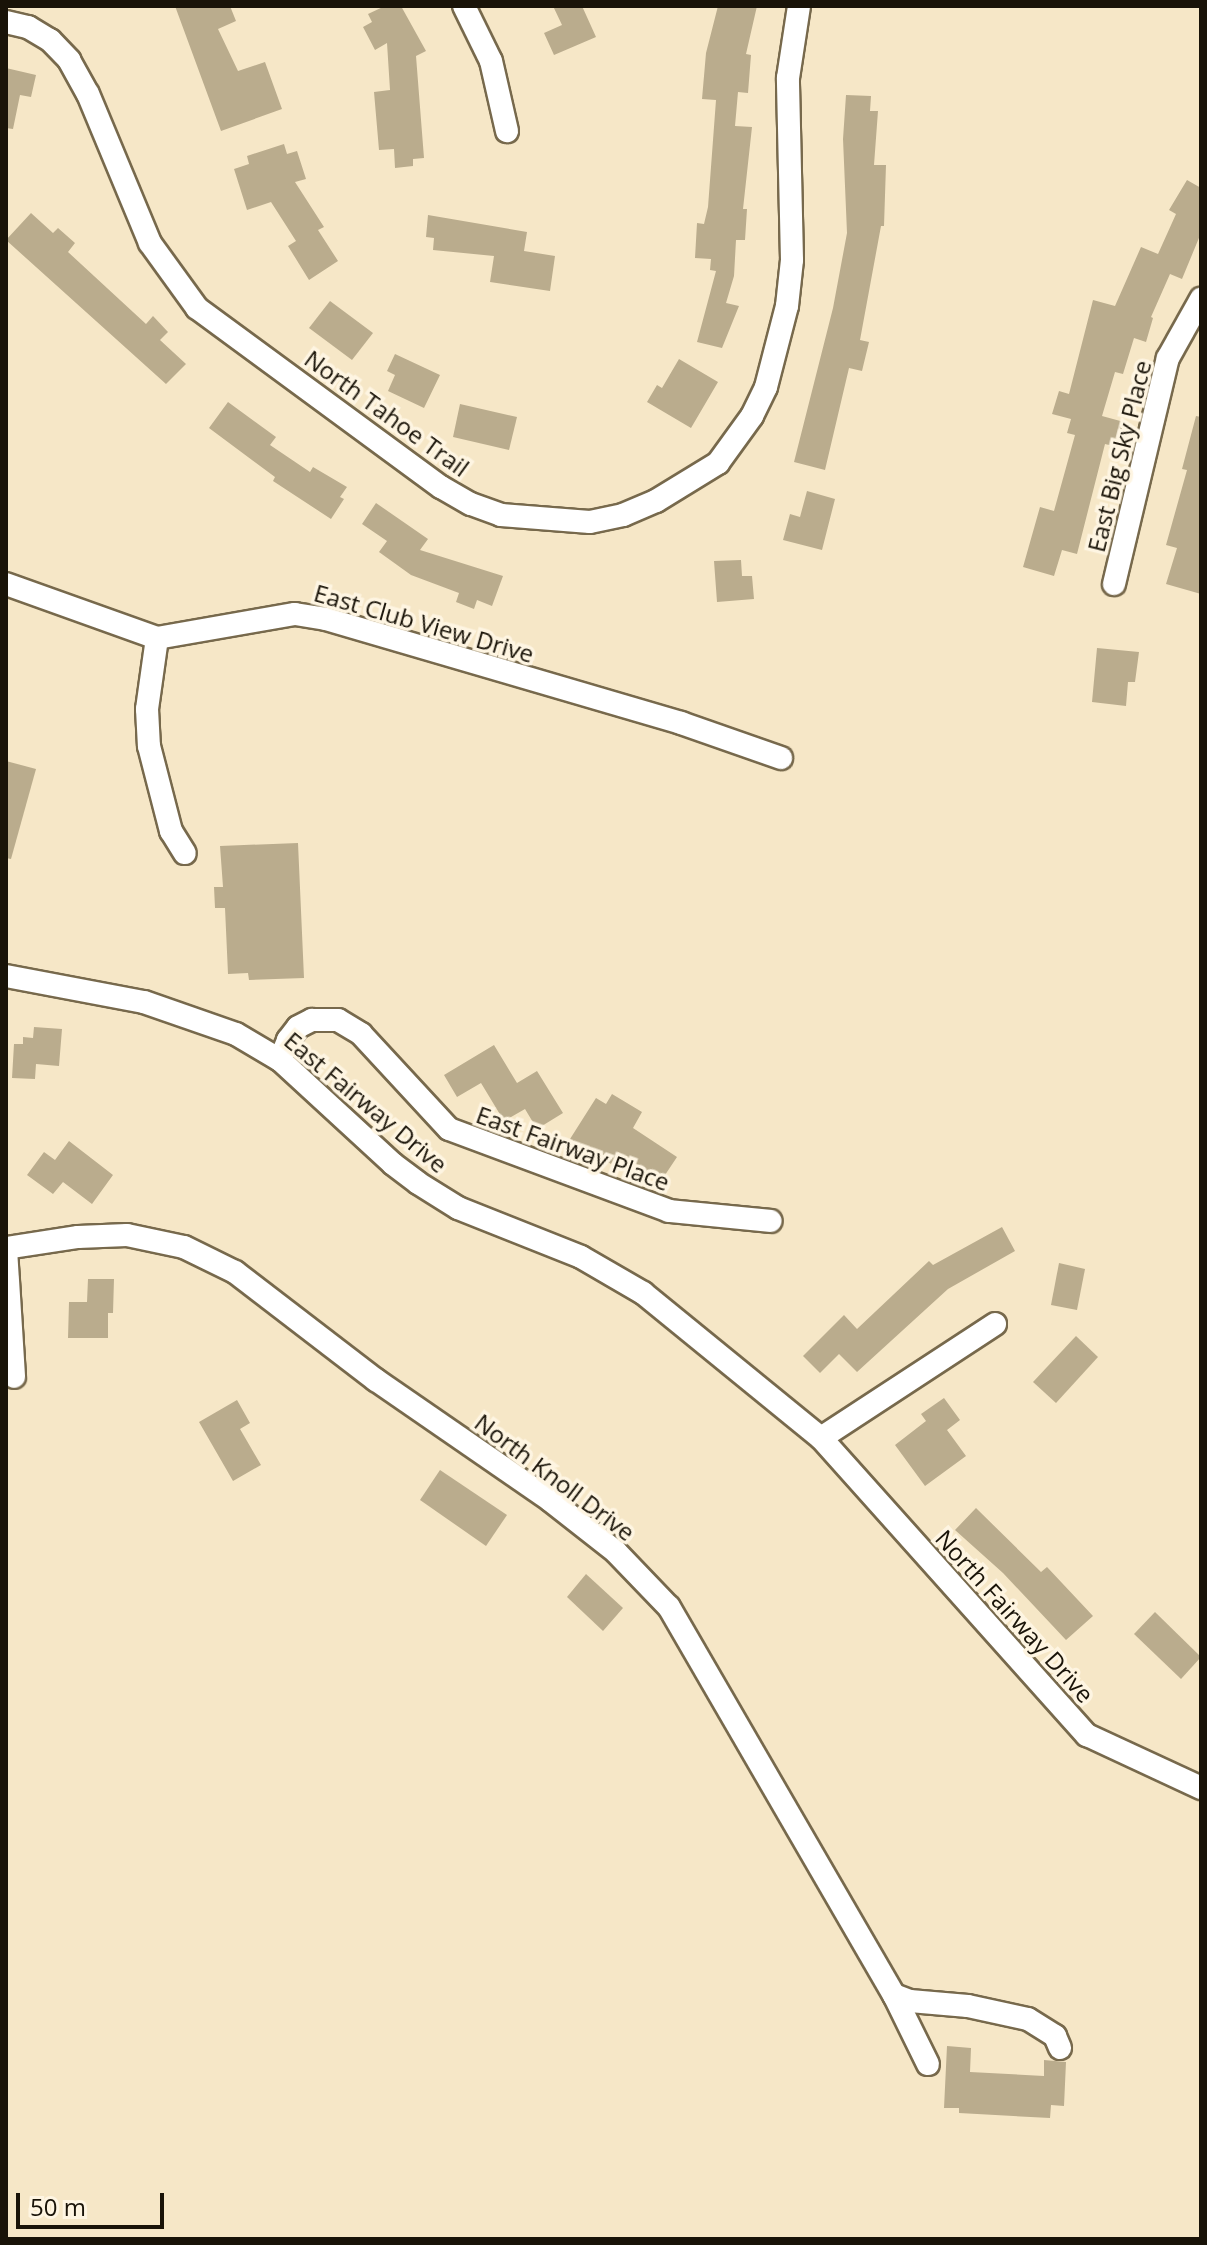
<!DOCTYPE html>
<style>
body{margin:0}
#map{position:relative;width:1207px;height:2245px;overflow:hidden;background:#f6e7c7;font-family:"Open Sans",sans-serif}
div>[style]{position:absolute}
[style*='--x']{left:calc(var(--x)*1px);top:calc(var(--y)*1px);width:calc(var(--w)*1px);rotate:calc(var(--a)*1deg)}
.building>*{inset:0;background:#baac8d}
.roads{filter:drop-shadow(2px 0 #77694c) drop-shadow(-2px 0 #77694c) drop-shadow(0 2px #77694c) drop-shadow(0 -2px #77694c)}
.minor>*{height:22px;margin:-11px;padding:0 11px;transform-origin:11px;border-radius:11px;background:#fff}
span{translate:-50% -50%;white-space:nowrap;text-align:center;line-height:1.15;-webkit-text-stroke:7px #fef5e2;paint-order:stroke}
.street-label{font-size:24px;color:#191308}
.frame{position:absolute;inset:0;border:8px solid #191308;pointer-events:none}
.scale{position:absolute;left:16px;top:2193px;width:148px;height:36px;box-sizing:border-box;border:4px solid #191308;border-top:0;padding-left:10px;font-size:24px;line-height:28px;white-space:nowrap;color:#191308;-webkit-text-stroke:6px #fef5e2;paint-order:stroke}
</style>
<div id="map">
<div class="building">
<i style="clip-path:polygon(175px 6px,230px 6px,236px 21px,218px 29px,238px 71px,265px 62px,282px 109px,221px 131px)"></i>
<i style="clip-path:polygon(385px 6px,401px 6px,426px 51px,416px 56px,424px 158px,413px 159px,413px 166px,395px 168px,394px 149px,379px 150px,374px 92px,390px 90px,387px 43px,375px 50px,363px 27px,372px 22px,368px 14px)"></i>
<i style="clip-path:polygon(553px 6px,582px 6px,596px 37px,554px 55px,544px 33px,562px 25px)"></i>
<i style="clip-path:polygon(718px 6px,757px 6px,746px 54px,751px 55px,748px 93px,738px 92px,735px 126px,752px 127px,743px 209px,747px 209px,745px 240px,736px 240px,734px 276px,726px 303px,739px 306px,722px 348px,697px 342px,716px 271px,710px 270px,711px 259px,695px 258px,697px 223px,704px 224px,708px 207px,716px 100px,702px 99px,706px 53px)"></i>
<i style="clip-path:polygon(6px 68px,36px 75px,31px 97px,20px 95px,13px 129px,6px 128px)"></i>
<i style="clip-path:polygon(846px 95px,871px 96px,870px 111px,878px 111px,874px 165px,886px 165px,884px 226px,881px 226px,860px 340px,869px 342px,862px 371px,849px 368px,825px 470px,794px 462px,833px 308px,847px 233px,843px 139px)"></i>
<i style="clip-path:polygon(284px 144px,287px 154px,297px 151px,306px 179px,295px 182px,324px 227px,318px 230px,338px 261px,309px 280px,288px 246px,296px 241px,271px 202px,247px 210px,234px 169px,249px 164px,247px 156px)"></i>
<i style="clip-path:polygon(1187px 180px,1201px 188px,1201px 233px,1182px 279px,1170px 274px,1151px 317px,1153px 318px,1146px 342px,1134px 338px,1123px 374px,1115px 372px,1102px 416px,1124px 422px,1117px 447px,1105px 444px,1077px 554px,1062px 550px,1054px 576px,1023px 567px,1040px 507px,1054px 511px,1075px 435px,1067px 433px,1071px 419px,1052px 414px,1059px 391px,1069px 394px,1093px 300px,1115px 306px,1141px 247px,1158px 254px,1176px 214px,1169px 210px)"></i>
<i style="clip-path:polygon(31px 213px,53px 233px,58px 228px,75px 243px,68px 252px,146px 324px,153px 316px,168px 332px,160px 340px,186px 364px,166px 384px,6px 240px)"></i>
<i style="clip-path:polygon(428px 215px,527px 232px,524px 251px,555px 256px,550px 291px,490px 282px,494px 256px,433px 250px,434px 238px,426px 237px)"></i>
<i style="clip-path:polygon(330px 301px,373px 333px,352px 360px,309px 328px)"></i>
<i style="clip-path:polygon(395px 354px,440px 375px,424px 408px,388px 391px,395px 375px,387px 371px)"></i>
<i style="clip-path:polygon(679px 359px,718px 382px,691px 428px,647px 402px,657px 385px,662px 388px)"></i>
<i style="clip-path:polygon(228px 402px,276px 437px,270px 445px,310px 472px,313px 467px,347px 487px,340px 497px,344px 499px,331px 519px,273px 481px,275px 477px,209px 428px)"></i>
<i style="clip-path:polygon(460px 404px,517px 417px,509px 450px,453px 437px)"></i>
<i style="clip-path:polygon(1196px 416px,1201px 417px,1201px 594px,1166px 584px,1177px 548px,1166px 545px,1187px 470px,1182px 469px)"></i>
<i style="clip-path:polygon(807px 491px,835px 499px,822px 550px,783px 540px,790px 514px,800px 517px)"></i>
<i style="clip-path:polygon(376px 503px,428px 539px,420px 550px,503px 576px,492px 606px,477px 600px,474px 609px,456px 602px,459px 593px,411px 575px,379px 552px,387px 541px,362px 524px)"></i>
<i style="clip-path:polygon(741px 560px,742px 576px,752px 576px,754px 599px,717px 602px,714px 561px)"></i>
<i style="clip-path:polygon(1097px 648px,1139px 652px,1135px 682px,1128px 682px,1126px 706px,1092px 702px)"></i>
<i style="clip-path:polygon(6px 761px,36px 769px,11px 859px,6px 858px)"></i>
<i style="clip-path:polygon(298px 843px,304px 978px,249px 980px,248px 973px,228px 974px,225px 908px,215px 908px,214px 887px,223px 887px,220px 846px)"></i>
<i style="clip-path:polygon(34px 1027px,62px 1029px,59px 1066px,36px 1064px,35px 1079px,12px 1078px,14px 1044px,23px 1044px,23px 1037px,33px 1038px)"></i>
<i style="clip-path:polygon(494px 1045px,517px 1083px,537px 1071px,563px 1113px,537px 1129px,525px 1109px,504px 1121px,481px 1083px,457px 1097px,444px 1075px)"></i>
<i style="clip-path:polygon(612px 1094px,642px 1112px,633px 1128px,677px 1157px,661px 1181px,618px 1152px,611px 1164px,570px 1139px,596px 1098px,606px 1104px)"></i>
<i style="clip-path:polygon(69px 1141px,113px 1175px,92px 1204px,63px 1182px,53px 1194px,27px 1175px,44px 1152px,55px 1160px)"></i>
<i style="clip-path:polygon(1002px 1227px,1015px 1251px,948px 1289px,857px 1372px,839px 1354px,820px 1373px,803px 1356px,844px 1315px,857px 1329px,929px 1261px,933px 1265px)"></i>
<i style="clip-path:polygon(1059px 1263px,1085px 1269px,1077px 1310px,1051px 1305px)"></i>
<i style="clip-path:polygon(88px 1279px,114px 1279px,113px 1313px,108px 1313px,108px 1338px,68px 1338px,69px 1302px,87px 1302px)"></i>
<i style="clip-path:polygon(1076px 1336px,1098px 1357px,1056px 1403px,1033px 1382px)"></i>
<i style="clip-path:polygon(944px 1398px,960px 1420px,947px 1430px,966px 1456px,925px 1486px,895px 1445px,926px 1421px,921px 1414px)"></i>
<i style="clip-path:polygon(237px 1400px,250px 1423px,240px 1429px,261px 1465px,233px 1481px,199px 1422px)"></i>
<i style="clip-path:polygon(440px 1470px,507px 1515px,486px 1546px,420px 1500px)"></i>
<i style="clip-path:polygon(976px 1508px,1041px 1572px,1047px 1567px,1093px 1616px,1066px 1640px,1003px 1573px,955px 1530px)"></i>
<i style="clip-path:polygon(586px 1574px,623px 1608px,603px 1631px,567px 1597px)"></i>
<i style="clip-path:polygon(1155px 1612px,1201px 1657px,1181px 1679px,1134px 1634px)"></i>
<i style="clip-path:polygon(947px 2046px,971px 2048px,970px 2072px,1044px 2076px,1044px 2060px,1066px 2062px,1064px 2106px,1051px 2105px,1050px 2118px,959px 2113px,959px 2108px,944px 2108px)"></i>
</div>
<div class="roads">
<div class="minor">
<i style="--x:464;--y:6;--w:61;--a:63.9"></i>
<i style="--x:491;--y:61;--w:72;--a:77.1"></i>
<i style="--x:6;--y:22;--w:23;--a:13"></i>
<i style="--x:28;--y:27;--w:26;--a:31"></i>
<i style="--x:50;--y:40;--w:28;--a:46"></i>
<i style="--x:69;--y:60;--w:39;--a:61"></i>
<i style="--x:88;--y:94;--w:161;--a:67.4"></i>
<i style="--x:150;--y:243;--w:80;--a:54.1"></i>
<i style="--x:197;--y:308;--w:303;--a:36.3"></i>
<i style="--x:441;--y:487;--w:34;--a:30"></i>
<i style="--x:471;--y:504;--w:32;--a:20"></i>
<i style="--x:501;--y:515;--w:89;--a:4.5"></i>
<i style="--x:590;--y:522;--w:34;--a:-12"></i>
<i style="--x:623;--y:515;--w:36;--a:-23"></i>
<i style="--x:656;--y:501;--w:73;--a:-31.5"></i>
<i style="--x:718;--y:463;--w:58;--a:-54.1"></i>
<i style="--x:752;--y:416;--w:32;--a:-64"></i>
<i style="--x:766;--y:387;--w:84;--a:-75.5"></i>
<i style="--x:787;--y:306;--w:46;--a:-83.8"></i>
<i style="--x:792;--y:260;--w:182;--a:-91.3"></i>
<i style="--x:788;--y:78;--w:73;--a:-81.3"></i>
<i style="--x:6;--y:584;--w:160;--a:19.7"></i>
<i style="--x:157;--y:638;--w:140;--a:-9.9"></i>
<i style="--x:295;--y:614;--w:31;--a:9"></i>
<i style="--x:326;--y:619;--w:370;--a:16.3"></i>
<i style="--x:681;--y:723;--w:106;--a:19.3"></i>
<i style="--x:1114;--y:584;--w:232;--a:-76.6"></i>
<i style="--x:1168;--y:358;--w:68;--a:-60.8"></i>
<i style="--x:157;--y:638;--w:72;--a:98"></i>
<i style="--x:147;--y:709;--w:37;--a:87"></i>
<i style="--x:149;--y:746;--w:88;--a:75.5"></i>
<i style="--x:171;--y:831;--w:26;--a:58"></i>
<i style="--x:6;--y:976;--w:140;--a:10.7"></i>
<i style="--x:144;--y:1002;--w:97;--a:19.2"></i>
<i style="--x:236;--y:1034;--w:51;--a:30.6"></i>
<i style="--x:280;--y:1060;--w:154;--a:42.6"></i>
<i style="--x:393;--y:1164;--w:31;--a:37"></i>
<i style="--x:418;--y:1183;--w:47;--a:32"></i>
<i style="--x:458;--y:1208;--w:132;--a:21.7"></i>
<i style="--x:581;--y:1257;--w:72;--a:30.1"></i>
<i style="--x:643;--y:1293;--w:230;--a:39.2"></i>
<i style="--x:821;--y:1438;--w:399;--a:48.2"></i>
<i style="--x:1087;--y:1735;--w:126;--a:24.9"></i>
<i style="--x:280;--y:1060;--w:22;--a:-68"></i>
<i style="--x:288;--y:1040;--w:16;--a:-52"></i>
<i style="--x:298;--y:1027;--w:16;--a:-27"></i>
<i style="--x:312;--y:1020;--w:26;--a:0"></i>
<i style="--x:338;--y:1020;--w:27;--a:31"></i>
<i style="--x:361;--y:1034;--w:129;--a:47.2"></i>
<i style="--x:449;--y:1129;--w:235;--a:20.4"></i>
<i style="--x:669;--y:1211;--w:102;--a:5.6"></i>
<i style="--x:6;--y:1248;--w:73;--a:-8.7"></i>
<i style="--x:78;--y:1237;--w:49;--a:-2.3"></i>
<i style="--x:127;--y:1235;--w:58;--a:11.9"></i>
<i style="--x:184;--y:1247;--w:57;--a:26.1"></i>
<i style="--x:235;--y:1272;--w:178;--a:37.5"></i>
<i style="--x:376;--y:1380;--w:211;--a:34.6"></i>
<i style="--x:550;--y:1500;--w:84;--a:38.2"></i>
<i style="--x:616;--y:1552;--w:76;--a:46.1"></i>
<i style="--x:669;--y:1607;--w:449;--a:59.9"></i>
<i style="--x:894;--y:1995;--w:77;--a:63.8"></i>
<i style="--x:6;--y:1249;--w:128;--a:86.4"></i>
<i style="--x:821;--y:1438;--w:208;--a:-33.2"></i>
<i style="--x:894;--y:1995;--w:17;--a:21"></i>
<i style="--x:910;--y:2001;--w:58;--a:4.9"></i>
<i style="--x:968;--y:2006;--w:61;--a:12.2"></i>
<i style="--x:1028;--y:2019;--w:32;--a:32"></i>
<i style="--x:1055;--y:2036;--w:13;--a:67"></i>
</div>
</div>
<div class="street-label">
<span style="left:387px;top:413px;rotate:36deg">North Tahoe Trail</span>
<span style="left:1119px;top:456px;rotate:-76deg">East Big Sky Place</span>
<span style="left:424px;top:623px;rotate:16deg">East Club View Drive</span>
<span style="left:366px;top:1102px;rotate:40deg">East Fairway Drive</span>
<span style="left:573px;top:1148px;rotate:20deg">East Fairway Place</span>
<span style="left:555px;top:1477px;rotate:37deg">North Knoll Drive</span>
<span style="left:1015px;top:1616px;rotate:48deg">North Fairway Drive</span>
</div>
<div class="frame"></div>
<div class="scale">50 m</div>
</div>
